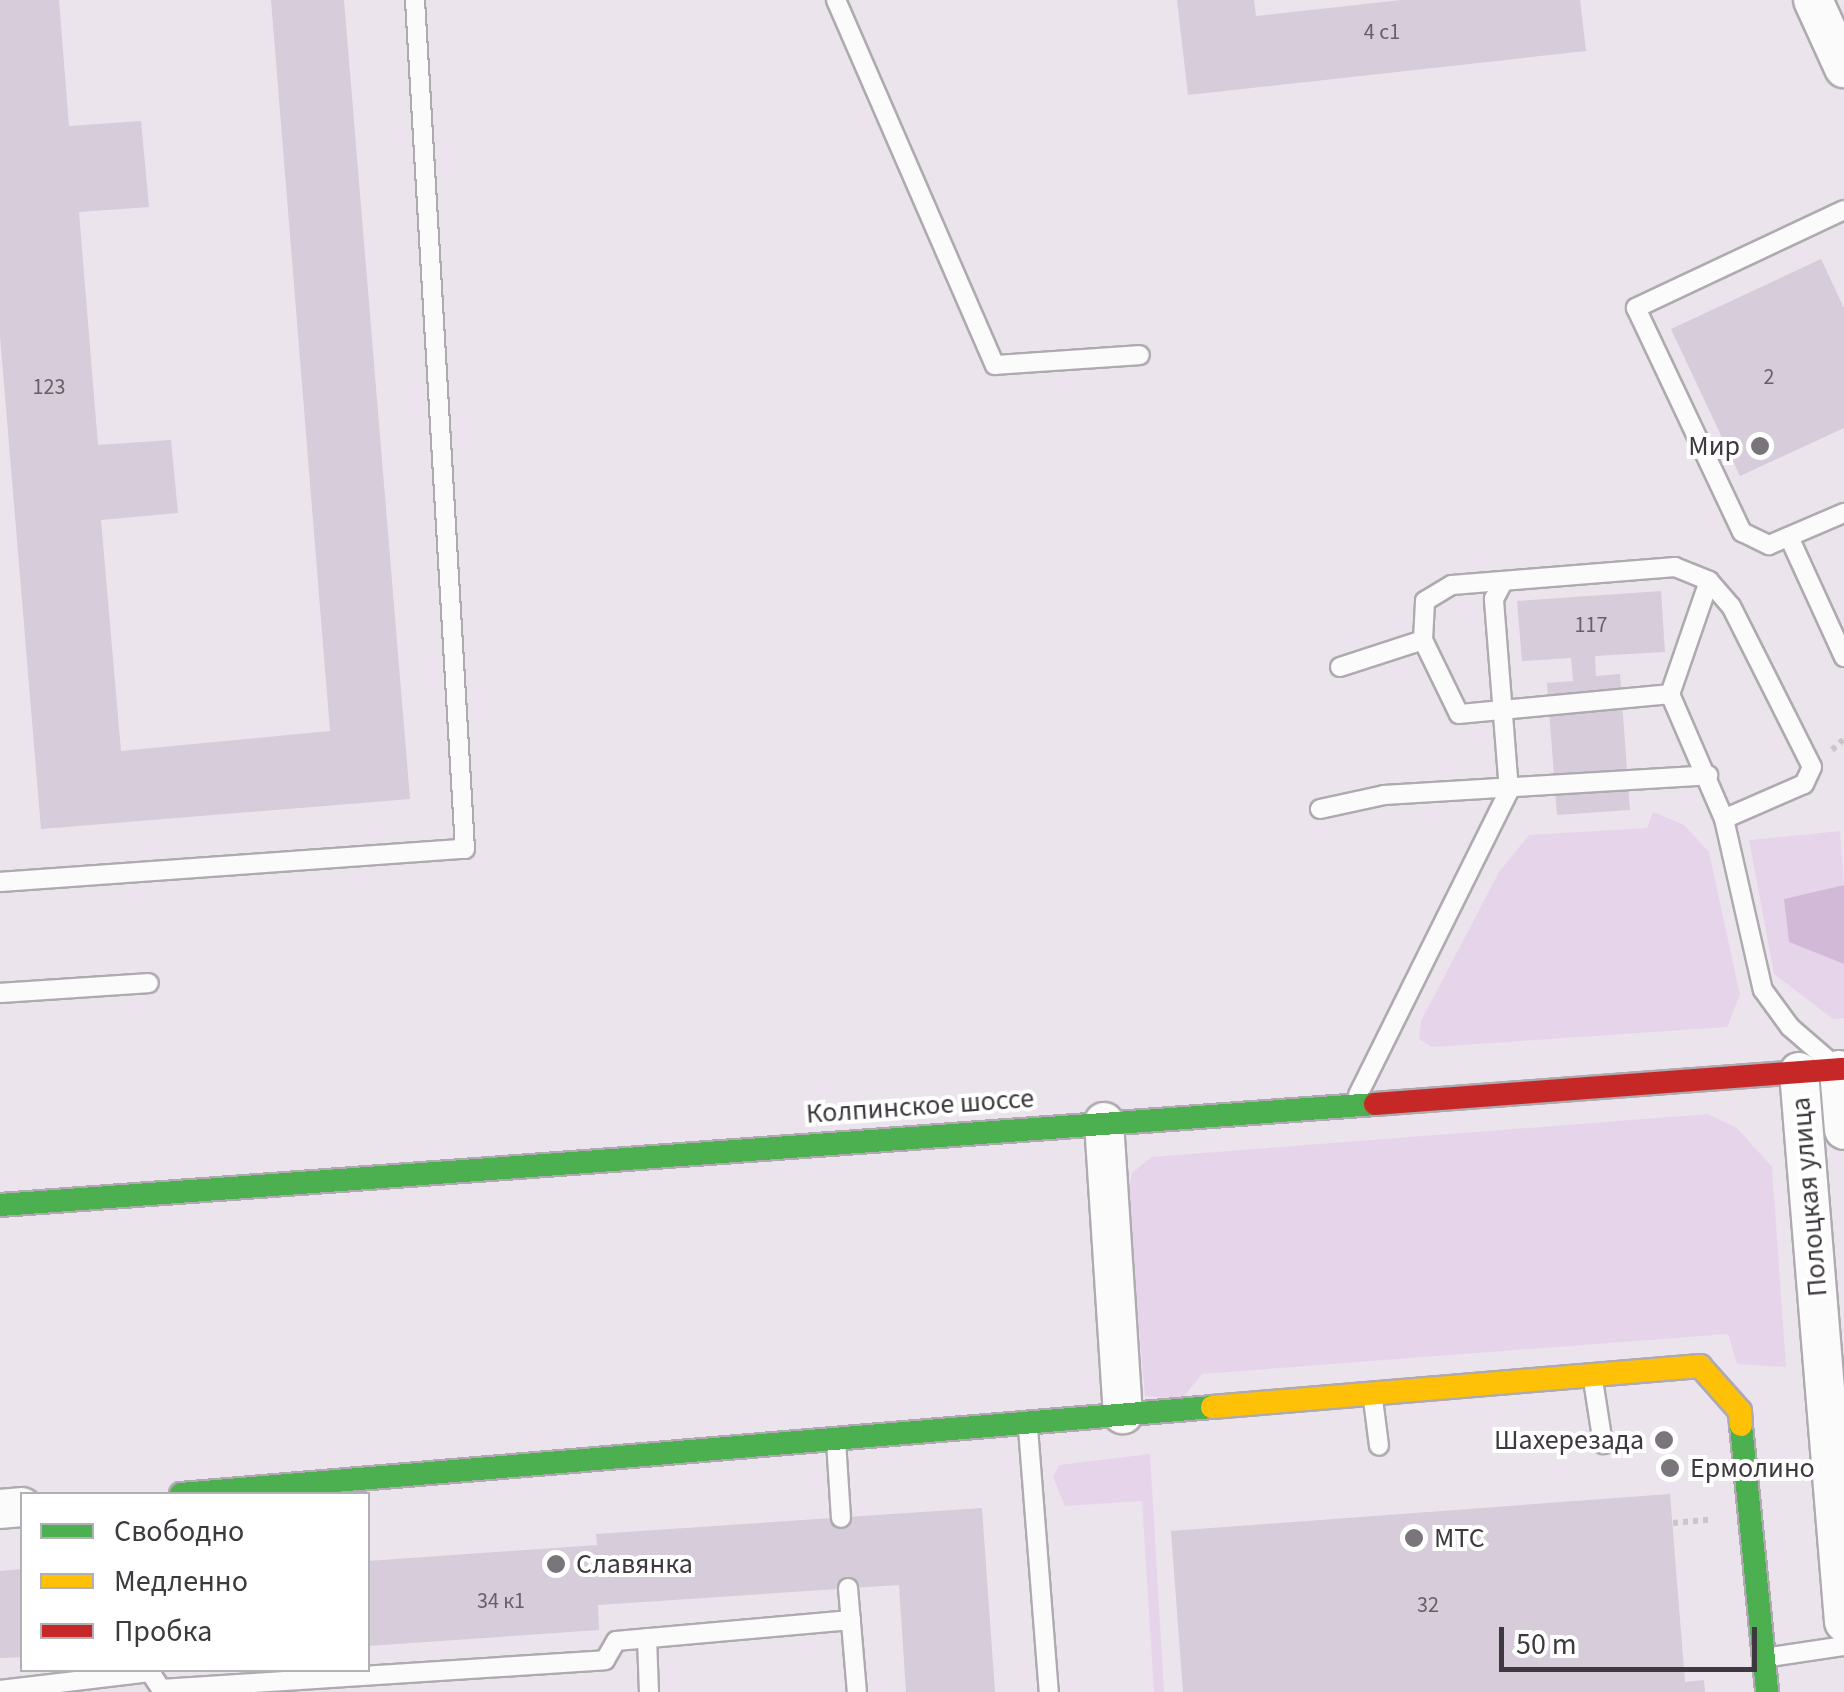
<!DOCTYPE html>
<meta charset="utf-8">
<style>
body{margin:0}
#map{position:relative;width:1844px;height:1692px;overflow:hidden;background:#ebe4ec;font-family:"Source Sans 3",sans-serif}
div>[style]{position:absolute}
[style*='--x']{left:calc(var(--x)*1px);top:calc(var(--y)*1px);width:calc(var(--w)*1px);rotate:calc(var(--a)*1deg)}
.green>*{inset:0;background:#e6d5ea}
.forest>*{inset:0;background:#d2b9d7}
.building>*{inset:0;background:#d7ccd9}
.path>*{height:6px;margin-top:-3px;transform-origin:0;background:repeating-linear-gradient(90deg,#c8c7c9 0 5px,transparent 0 10px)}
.roads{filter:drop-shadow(2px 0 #afaab0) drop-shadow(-2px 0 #afaab0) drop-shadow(0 2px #afaab0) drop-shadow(0 -2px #afaab0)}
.lane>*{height:18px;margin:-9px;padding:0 9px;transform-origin:9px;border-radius:9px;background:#fcfbfc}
.street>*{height:38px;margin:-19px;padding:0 19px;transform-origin:19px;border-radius:19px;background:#fcfbfc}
.fast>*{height:22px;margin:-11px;padding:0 11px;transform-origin:11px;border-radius:11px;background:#4caf50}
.slow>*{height:22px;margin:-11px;padding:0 11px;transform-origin:11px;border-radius:11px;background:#ffc107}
.jam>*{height:22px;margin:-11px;padding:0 11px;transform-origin:11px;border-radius:11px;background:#c62828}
.dots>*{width:28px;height:28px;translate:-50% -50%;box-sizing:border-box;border:5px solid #fff;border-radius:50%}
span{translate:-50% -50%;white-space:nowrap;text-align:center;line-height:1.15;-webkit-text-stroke:8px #fff;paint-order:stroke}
.number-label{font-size:22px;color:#666067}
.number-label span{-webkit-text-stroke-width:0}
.poi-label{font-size:28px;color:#3d393e}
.right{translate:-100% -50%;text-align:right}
.left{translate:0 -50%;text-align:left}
.street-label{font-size:28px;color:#3d393e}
.legend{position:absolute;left:20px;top:1492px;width:350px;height:180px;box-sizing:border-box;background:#fff;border:2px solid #b1b0b2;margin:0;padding:12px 18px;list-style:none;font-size:30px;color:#3d393e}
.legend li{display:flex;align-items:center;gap:20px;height:50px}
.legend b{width:50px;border:2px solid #b1b0b2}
.scale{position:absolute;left:1499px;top:1627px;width:258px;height:45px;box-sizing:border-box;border:5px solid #3d393e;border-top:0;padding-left:12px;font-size:30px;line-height:35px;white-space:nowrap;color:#3d393e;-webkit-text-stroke:8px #fff;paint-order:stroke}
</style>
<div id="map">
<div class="green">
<i style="clip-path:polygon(1653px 812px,1684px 825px,1709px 852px,1740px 995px,1727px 1027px,1432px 1047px,1419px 1039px,1421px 1021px,1499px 872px,1529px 835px,1647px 828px)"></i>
<i style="clip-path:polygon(1840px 831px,1844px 885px,1784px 899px,1789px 942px,1844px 964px,1844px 1018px,1833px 1019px,1774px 974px,1749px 840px)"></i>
<i style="clip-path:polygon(1708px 1114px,1737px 1128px,1772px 1167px,1786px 1367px,1737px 1364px,1728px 1334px,1202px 1374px,1182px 1399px,1145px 1396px,1127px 1193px,1132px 1173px,1151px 1157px)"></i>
<i style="clip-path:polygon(1150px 1454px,1164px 1692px,1154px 1692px,1142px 1501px,1065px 1506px,1053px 1477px,1059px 1465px)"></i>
</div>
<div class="forest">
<i style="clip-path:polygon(1844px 885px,1844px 964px,1789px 942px,1784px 899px)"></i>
</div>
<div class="building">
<i style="clip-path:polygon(0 0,59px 0,69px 126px,141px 121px,149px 207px,79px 212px,98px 445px,171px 440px,178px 513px,101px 520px,121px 751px,330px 731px,271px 0,344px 0,410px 799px,41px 829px,0 336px)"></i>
<i style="clip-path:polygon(1177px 0,1254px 0,1256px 16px,1401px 0,1580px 0,1586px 51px,1188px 95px)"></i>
<i style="clip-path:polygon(1821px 259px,1844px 308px,1844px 428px,1740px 476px,1671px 329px)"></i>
<i style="clip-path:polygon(1661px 591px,1665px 652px,1595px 656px,1596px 676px,1620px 674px,1630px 810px,1557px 815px,1547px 683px,1573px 681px,1571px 658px,1522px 661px,1517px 601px)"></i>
<i style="clip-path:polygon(1670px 1494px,1685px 1682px,1704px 1680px,1705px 1692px,1183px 1692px,1171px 1531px)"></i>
<i style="clip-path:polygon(982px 1508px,995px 1692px,906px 1692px,899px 1585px,598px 1605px,599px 1630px,368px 1646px,368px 1561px,597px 1545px,596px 1534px)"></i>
<i style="clip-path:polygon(22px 1569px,22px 1657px,0 1658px,0 1571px)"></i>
</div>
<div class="path">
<i style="--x:1832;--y:750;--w:16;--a:-43"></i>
<i style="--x:1673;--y:1523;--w:36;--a:-5"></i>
</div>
<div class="roads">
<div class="lane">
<i style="--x:836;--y:0;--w:398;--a:66.5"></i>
<i style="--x:995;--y:365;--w:145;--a:-3.9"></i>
<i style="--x:1844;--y:210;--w:230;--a:154.8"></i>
<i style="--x:1636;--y:308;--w:248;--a:64.7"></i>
<i style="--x:1742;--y:532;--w:30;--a:26"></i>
<i style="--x:1769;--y:545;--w:82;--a:-23.1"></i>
<i style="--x:1789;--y:537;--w:132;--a:65.4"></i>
<i style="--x:1709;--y:581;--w:120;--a:109"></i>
<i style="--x:1670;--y:694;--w:136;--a:66.6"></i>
<i style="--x:1724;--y:819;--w:175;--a:77.2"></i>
<i style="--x:1763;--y:990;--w:46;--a:53.9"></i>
<i style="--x:1790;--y:1027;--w:49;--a:40.9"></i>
<i style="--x:1423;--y:640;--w:39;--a:-87"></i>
<i style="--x:1425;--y:601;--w:31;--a:-31"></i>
<i style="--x:1452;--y:585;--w:224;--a:-4.6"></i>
<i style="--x:1675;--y:567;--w:37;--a:22"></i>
<i style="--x:1709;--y:581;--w:33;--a:49"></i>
<i style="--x:1731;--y:606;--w:180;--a:63.3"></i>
<i style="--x:1812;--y:767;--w:19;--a:115"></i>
<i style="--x:1804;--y:784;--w:87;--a:156.4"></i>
<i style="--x:1340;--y:667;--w:87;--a:-18"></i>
<i style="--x:1423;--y:640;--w:82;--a:64.1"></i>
<i style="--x:1459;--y:714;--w:212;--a:-5.4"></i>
<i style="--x:1320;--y:809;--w:66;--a:-12.3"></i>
<i style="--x:1384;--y:795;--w:325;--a:-3.5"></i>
<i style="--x:0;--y:882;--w:466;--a:-4.1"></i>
<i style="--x:465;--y:849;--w:850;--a:-93.37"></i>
<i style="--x:0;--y:993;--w:149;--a:-3.8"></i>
<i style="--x:1358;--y:1095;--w:339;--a:-63.6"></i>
<i style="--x:1509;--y:791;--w:193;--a:-94.5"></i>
<i style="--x:1494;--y:599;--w:19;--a:-62"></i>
<i style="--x:1593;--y:1380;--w:65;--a:81.1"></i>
<i style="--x:1373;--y:1399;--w:47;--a:82.7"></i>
<i style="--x:1028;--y:1428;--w:265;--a:85.5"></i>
<i style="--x:836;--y:1441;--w:77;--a:86.3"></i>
<i style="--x:848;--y:1588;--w:104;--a:85.1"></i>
<i style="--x:647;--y:1638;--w:54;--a:87.9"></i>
<i style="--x:1770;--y:1657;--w:75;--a:-8.5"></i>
<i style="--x:0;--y:1690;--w:151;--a:-6.8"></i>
<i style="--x:150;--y:1672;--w:20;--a:57"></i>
<i style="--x:161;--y:1689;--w:445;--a:-3.7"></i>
<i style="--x:605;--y:1660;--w:22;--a:-60"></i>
<i style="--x:616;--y:1641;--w:236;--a:-5.1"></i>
</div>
<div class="street">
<i style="--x:1813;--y:0;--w:75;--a:65.5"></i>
<i style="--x:1839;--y:1070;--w:60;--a:85.2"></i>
<i style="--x:1799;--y:1072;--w:552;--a:85.32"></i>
<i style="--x:1104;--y:1122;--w:293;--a:86.3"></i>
<i style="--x:0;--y:1509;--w:22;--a:-5"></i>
</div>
<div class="fast">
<i style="--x:0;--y:1205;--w:1379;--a:-4.2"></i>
<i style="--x:1741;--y:1425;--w:268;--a:84.4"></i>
<i style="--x:181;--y:1494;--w:1035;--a:-4.82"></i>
</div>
<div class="slow">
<i style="--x:1212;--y:1407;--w:490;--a:-4.8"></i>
<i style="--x:1700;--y:1366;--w:60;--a:48.4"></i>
<i style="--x:1740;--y:1411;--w:14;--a:86"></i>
</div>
<div class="jam">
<i style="--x:1375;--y:1104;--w:470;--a:-4.3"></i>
</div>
</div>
<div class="dots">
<i style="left:1760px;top:446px;background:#7a757b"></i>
<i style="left:1664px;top:1440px;background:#7a757b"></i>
<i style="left:1670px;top:1468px;background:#7a757b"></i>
<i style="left:1414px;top:1538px;background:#7a757b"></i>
<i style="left:556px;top:1564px;background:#7a757b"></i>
</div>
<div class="number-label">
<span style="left:1382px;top:33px">4 с1</span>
<span style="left:1769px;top:378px">2</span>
<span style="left:49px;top:388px">123</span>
<span style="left:1591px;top:626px">117</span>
<span style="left:501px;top:1602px">34 к1</span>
<span style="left:1428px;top:1606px">32</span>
</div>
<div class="poi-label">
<span class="right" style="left:1740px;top:446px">Мир</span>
<span class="right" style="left:1644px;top:1440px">Шахерезада</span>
<span class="left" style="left:1690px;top:1468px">Ермолино</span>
<span class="left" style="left:1434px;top:1538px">МТС</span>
<span class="left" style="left:576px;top:1564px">Славянка</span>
</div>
<div class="street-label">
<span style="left:920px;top:1106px;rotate:-4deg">Колпинское шоссе</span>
<span style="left:1809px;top:1197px;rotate:-95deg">Полоцкая улица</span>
</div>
<ul class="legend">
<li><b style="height:12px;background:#4caf50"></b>Свободно</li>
<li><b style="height:12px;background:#ffc107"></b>Медленно</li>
<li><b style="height:12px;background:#c62828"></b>Пробка</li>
</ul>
<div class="scale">50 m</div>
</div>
